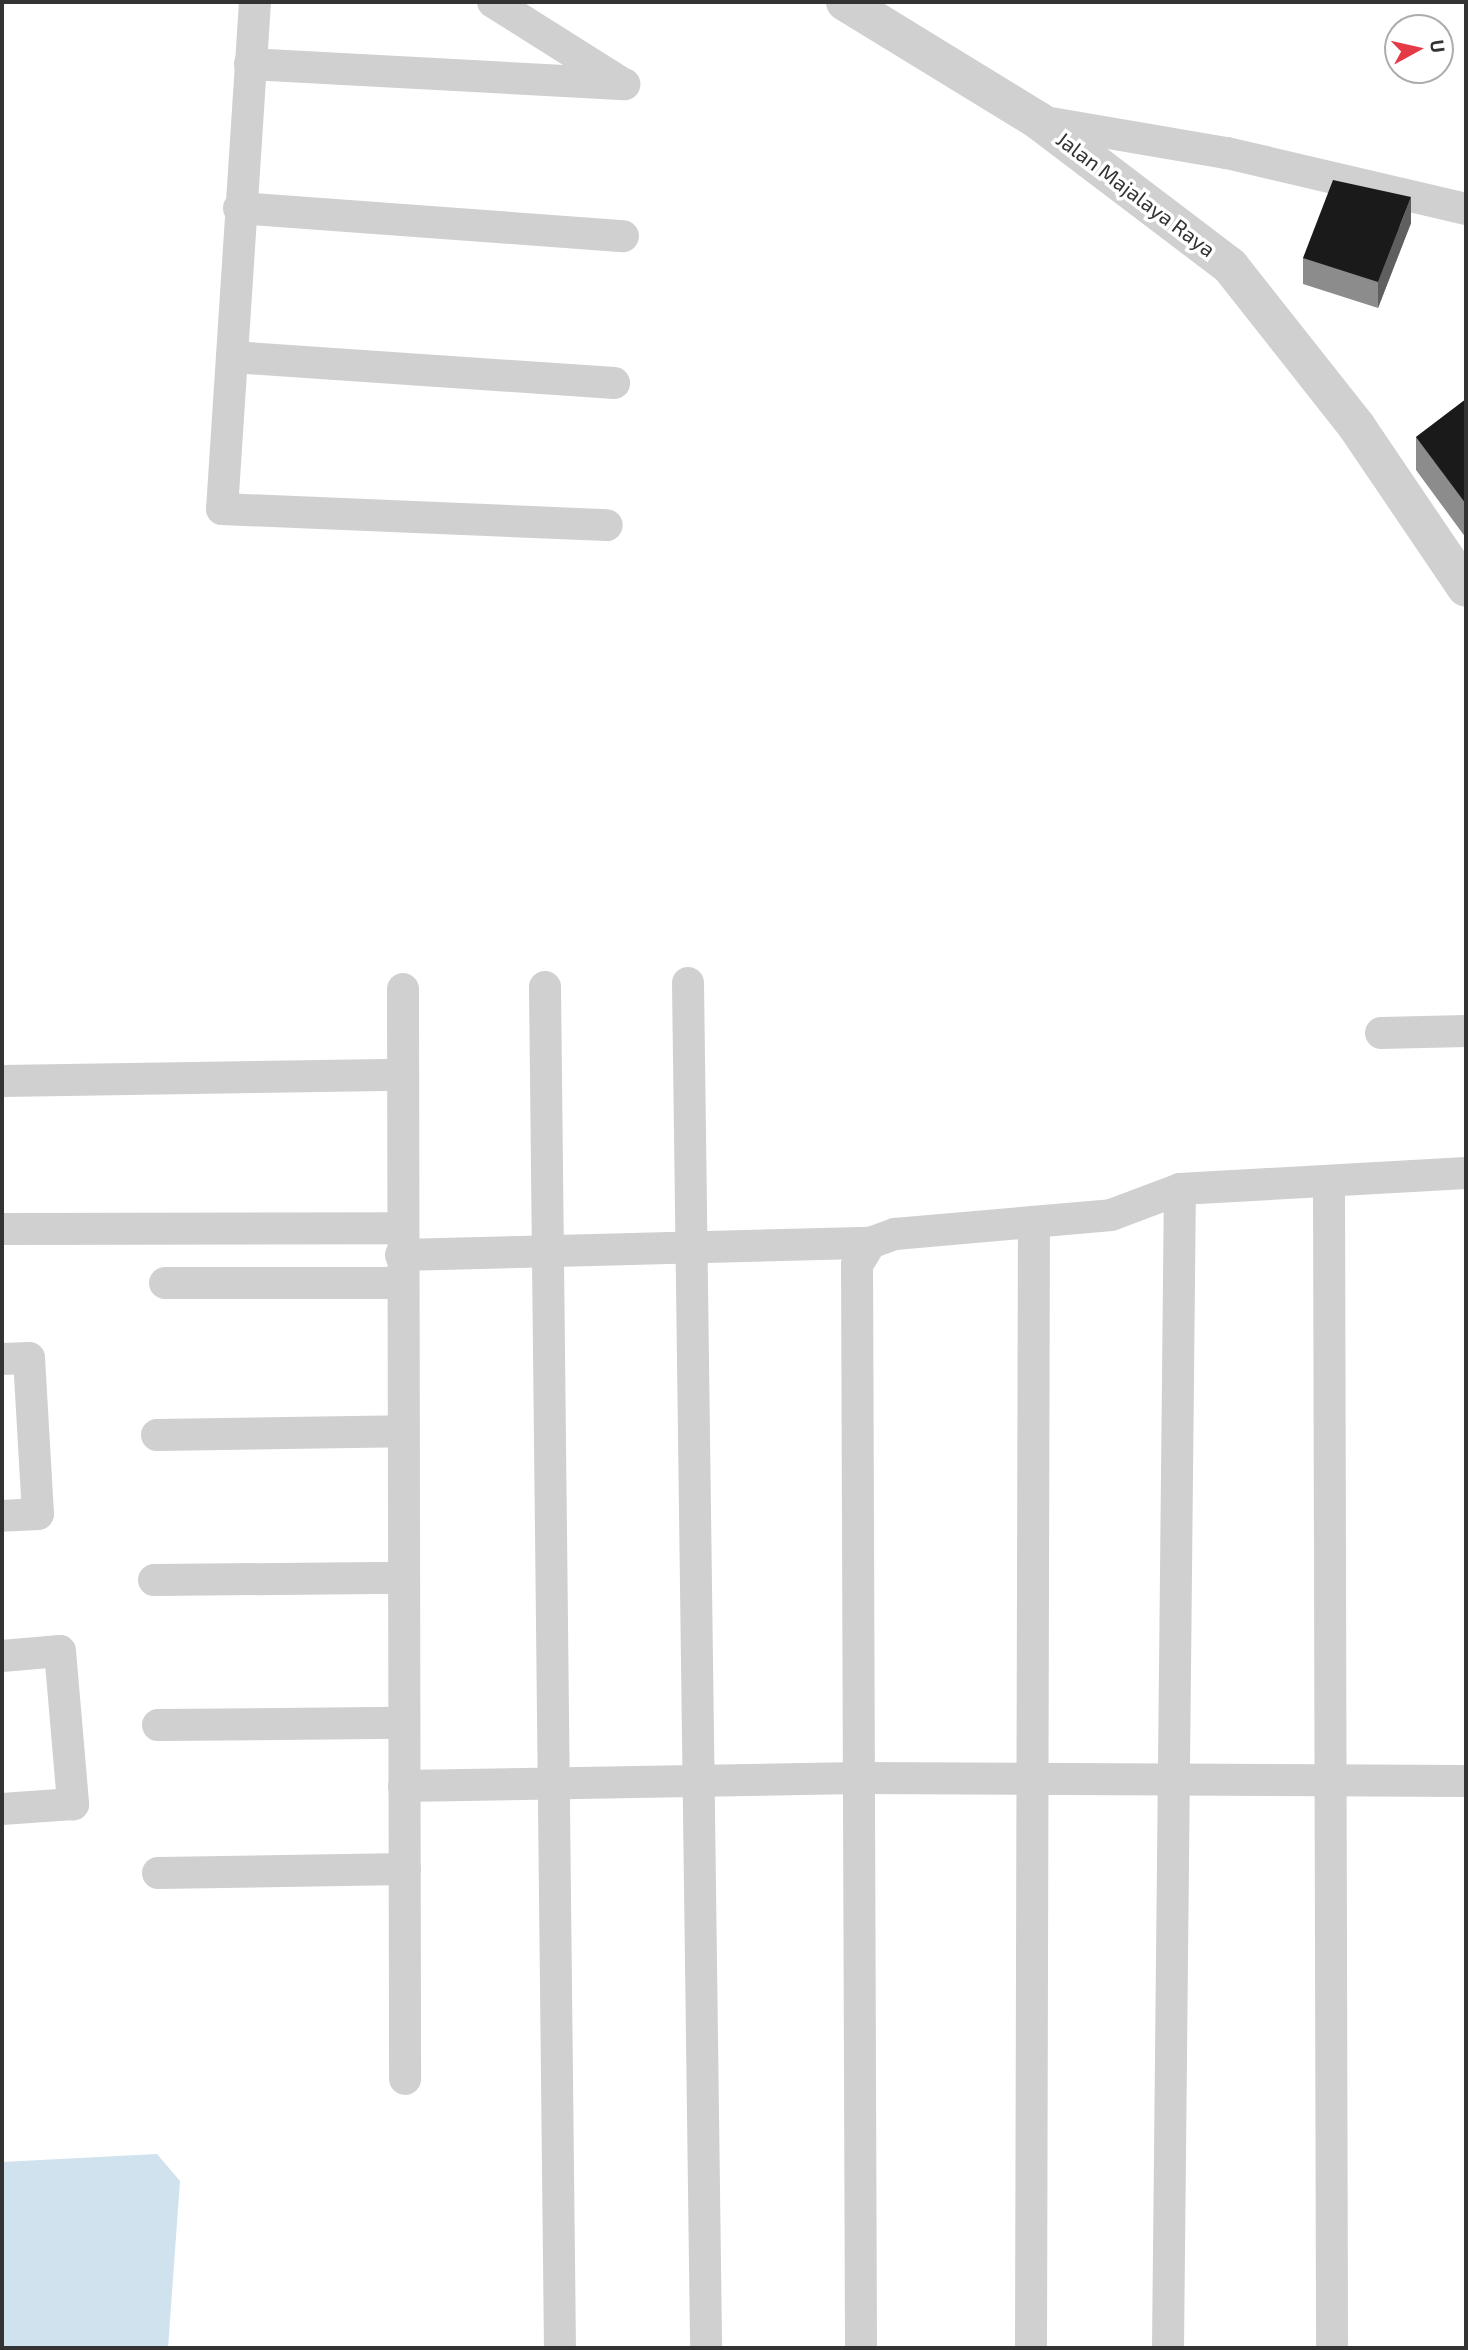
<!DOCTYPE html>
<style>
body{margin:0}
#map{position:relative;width:1468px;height:2350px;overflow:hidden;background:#fff;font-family:"Exo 2",sans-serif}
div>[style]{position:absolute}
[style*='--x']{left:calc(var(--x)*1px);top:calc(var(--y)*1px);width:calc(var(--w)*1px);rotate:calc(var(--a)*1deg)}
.water>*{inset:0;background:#cfe2ee}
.minor>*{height:32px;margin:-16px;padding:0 16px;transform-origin:16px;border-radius:16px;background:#d0d0d0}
.tertiary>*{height:38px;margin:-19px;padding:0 19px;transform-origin:19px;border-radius:19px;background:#d0d0d0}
.wall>*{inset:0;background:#8c8c8c}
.shaded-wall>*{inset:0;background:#5f5f5f}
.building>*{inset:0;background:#1a1a1a}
span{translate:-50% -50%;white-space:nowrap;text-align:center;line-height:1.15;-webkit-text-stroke:7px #fff;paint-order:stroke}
.street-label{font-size:21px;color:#333}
.frame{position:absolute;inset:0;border:4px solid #333;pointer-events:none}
.north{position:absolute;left:1384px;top:14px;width:70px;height:70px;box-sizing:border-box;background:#fff;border:2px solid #adadad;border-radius:50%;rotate:82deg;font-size:19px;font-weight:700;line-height:28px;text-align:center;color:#333}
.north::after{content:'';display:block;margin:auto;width:24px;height:32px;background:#e63946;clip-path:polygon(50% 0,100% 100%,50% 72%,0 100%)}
</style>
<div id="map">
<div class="water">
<i style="clip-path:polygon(157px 2154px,180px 2181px,168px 2348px,2px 2348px,2px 2162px)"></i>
</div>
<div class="minor">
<i style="--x:255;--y:2;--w:508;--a:93.72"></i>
<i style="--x:222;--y:509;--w:385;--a:2.4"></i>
<i style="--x:493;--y:2;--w:150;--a:32.2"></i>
<i style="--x:250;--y:64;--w:375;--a:3.1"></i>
<i style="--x:1039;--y:121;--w:191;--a:9.7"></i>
<i style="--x:1227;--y:153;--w:245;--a:13.2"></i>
<i style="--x:239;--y:208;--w:385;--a:4.2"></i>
<i style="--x:232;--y:357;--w:383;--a:3.9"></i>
<i style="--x:688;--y:983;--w:1365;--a:89.24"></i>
<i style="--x:545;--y:987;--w:1361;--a:89.37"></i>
<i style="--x:403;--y:989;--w:1090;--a:89.89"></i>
<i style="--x:1381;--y:1033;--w:85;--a:-1.3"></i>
<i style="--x:2;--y:1081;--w:400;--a:-0.9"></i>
<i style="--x:1329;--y:1185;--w:1163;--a:89.85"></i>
<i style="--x:2;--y:1229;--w:399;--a:-0.1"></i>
<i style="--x:401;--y:1255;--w:469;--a:-1.5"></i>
<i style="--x:165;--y:1283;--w:236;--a:0"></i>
<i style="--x:2;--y:1359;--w:27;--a:-2"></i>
<i style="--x:29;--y:1358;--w:156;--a:86.7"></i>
<i style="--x:38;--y:1514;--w:36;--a:177"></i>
<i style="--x:157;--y:1435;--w:245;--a:-0.9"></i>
<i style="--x:154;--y:1580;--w:249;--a:-0.5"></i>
<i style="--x:2;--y:1656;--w:58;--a:-4.9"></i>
<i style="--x:60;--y:1651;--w:154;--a:85.1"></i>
<i style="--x:73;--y:1804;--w:71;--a:176"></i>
<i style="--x:158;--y:1725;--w:246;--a:-0.5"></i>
<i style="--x:404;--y:1786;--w:455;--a:-1"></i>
<i style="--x:859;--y:1778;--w:607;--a:0.28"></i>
<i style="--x:158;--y:1873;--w:247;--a:-0.9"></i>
<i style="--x:861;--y:2348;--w:1083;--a:-90.21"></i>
<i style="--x:857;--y:1265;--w:26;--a:-59"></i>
<i style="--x:870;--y:1243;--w:27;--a:-20"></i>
<i style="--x:895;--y:1234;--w:217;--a:-5"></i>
<i style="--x:1111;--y:1215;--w:74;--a:-20.6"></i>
<i style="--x:1031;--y:2348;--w:1126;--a:-89.85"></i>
<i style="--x:1168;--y:2348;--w:1159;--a:-89.41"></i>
<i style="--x:1180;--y:1189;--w:286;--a:-3.2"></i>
</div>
<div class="tertiary">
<i style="--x:845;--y:2;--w:228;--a:31.5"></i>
<i style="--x:1039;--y:121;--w:240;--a:37.2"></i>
<i style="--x:1230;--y:266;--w:205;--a:51.7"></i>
<i style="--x:1357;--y:427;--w:194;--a:55.9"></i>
</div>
<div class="wall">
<i style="clip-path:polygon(1411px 223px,1378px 308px,1303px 284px,1303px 258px)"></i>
<i style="clip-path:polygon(1466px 399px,1466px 538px,1416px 470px,1416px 437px)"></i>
</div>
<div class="shaded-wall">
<i style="clip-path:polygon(1411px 197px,1411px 223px,1378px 308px,1378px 282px)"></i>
</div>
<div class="building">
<i style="clip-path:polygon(1333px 180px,1411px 197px,1378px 282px,1303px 258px)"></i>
<i style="clip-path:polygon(1466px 399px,1466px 504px,1416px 437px)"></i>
</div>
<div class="street-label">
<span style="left:1136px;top:194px;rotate:37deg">Jalan Majalaya Raya</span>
</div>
<div class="frame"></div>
<div class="north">U</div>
</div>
